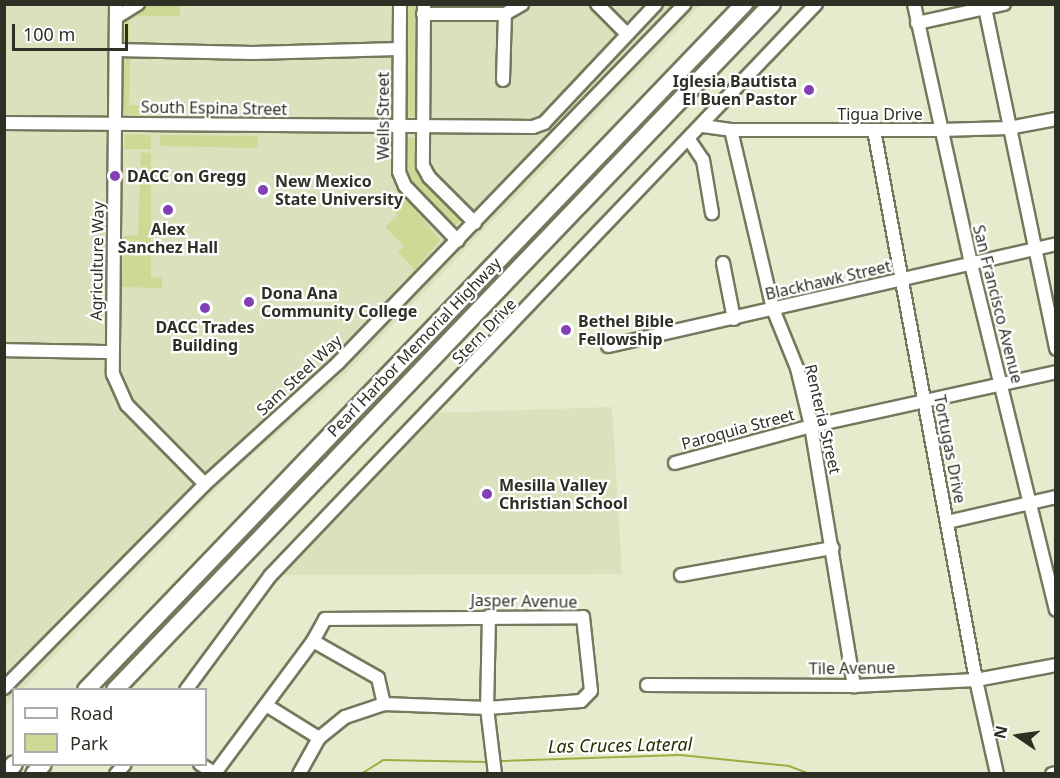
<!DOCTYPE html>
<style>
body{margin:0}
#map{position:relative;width:1060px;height:778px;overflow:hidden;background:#e6ebcd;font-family:"Noto Sans",sans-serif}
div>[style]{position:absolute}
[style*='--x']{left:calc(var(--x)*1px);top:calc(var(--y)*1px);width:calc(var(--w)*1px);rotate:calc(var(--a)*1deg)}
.built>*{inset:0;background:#dbe1bc}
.green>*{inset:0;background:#cfd895}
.stream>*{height:2px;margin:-1px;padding:0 1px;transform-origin:1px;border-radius:1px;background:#a0ac42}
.roads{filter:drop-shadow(2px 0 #74785d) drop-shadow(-2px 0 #74785d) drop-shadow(0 2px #74785d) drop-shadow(0 -2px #74785d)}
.minor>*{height:12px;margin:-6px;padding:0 6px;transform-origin:6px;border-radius:6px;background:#fff}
.highway>*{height:16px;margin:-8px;padding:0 8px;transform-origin:8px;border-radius:8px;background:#fff}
.dots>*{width:16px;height:16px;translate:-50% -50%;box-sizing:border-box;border:3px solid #fff;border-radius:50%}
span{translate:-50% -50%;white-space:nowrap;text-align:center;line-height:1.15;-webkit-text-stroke:4.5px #fff;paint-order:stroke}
.poi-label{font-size:16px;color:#2e3025;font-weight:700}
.right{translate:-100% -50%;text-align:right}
.left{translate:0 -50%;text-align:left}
.street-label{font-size:16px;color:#2e3025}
.water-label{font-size:18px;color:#2a2e01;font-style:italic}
.frame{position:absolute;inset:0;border:6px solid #2e3025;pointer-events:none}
.legend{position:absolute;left:12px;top:688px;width:195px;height:78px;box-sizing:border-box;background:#fff;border:2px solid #abaca8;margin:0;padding:8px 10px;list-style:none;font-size:18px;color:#2e3025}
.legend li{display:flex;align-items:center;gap:12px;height:30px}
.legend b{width:30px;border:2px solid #abaca8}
.north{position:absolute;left:988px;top:706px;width:60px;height:60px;-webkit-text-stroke:4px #fff;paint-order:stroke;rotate:283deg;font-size:16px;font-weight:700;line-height:24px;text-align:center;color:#2e3025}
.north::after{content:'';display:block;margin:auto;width:21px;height:27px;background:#2e3025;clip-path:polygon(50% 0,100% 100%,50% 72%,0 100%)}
.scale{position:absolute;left:12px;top:24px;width:116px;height:27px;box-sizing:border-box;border:3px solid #2e3025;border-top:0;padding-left:8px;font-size:18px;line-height:21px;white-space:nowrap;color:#2e3025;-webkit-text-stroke:4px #fff;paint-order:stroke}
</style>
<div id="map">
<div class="built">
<i style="clip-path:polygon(5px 5px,701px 5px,343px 376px,232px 473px,22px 689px,14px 690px,13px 698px,5px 708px)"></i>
<i style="clip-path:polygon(612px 407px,622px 574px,278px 575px,434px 413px)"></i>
</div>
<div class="green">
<i style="clip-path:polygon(148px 5px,180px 5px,180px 16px,138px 16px,129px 21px,129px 45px,124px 45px,123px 19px)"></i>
<i style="clip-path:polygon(404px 5px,418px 5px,415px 117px,404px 116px)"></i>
<i style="clip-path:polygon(130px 56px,129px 105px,147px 106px,146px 116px,122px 114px,122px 61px)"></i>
<i style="clip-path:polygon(125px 134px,151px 135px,151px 149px,124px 149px)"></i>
<i style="clip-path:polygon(160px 135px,258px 136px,257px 148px,160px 146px)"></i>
<i style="clip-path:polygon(405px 138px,415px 138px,418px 169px,423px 179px,459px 215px,461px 220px,453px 227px,409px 183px,404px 172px)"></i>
<i style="clip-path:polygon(141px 152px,151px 153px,151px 277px,162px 278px,162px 288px,122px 287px,123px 236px,138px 235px)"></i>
<i style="clip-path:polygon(407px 200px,440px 240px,415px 270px,398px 252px,404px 246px,385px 227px,398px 215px,394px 211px)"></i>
</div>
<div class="stream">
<i style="--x:500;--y:761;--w:180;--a:-1.9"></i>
<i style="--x:680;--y:755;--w:110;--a:5.8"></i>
<i style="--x:789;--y:766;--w:22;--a:21"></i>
<i style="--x:361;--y:774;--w:26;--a:-32"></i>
<i style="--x:383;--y:760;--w:104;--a:1.1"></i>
</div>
<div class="roads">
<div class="minor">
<i style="--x:116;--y:4;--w:370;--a:90.5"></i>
<i style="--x:113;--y:374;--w:34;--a:66"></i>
<i style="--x:127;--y:405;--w:111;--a:45.4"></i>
<i style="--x:400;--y:4;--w:168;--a:90.3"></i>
<i style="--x:399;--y:172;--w:15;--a:67"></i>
<i style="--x:405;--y:186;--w:76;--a:46.1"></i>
<i style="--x:424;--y:4;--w:162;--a:90.4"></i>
<i style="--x:423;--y:166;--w:13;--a:61"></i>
<i style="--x:429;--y:177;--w:65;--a:45"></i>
<i style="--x:597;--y:4;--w:42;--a:45"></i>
<i style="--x:914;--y:4;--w:266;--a:77.6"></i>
<i style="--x:971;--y:264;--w:356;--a:76.2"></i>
<i style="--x:985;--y:8;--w:348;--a:78.2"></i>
<i style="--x:423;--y:14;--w:82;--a:0"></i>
<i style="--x:505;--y:14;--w:20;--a:-30"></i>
<i style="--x:117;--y:17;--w:25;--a:-32"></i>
<i style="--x:917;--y:23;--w:89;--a:-12.3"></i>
<i style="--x:116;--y:50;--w:137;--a:1.3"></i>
<i style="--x:253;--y:53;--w:146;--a:-1.6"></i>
<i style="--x:503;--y:80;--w:66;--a:-88.3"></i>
<i style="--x:4;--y:123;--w:529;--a:0.43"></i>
<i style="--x:533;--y:127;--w:12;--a:-20"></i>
<i style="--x:544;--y:123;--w:163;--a:-46.7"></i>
<i style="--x:703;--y:126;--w:28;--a:8"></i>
<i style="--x:731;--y:130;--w:209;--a:0"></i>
<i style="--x:940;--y:130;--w:69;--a:-1.7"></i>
<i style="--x:1009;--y:128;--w:48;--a:-10.8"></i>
<i style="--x:731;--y:130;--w:184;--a:76.8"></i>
<i style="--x:773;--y:309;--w:64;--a:67.9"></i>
<i style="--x:797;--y:368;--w:60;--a:76.4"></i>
<i style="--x:811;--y:426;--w:264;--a:80.6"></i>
<i style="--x:874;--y:130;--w:559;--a:79.49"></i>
<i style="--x:976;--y:680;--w:96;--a:77.4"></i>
<i style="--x:690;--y:141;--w:23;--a:56"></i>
<i style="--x:703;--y:160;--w:54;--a:80.4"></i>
<i style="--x:723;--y:263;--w:57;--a:78.9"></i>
<i style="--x:608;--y:346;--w:459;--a:-12.8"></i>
<i style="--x:4;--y:350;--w:108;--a:1.1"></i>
<i style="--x:675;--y:463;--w:141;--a:-15.2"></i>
<i style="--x:811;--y:426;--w:251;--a:-12.4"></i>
<i style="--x:947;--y:522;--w:112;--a:-12.9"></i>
<i style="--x:681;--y:575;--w:154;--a:-10.1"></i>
<i style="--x:489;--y:616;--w:92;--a:91.2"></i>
<i style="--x:487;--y:708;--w:66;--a:83.1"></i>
<i style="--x:313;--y:641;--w:75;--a:29.6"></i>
<i style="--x:378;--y:678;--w:27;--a:77"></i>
<i style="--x:647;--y:685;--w:207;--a:0.3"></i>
<i style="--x:854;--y:686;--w:122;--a:-2.8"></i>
<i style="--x:976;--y:680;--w:81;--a:-10.6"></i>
<i style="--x:4;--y:688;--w:286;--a:-45.4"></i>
<i style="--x:205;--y:484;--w:180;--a:-42.3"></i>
<i style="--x:338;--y:363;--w:499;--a:-46"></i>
<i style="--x:186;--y:690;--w:142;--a:-53.6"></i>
<i style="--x:270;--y:576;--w:791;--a:-46.33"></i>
<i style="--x:266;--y:705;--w:62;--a:31.9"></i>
<i style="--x:200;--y:764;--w:19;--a:32"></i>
<i style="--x:215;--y:773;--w:164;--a:-53.4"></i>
<i style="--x:313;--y:641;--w:25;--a:-61"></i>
<i style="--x:325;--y:619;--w:258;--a:-0.4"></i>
<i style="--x:583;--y:617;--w:74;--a:83.8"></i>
<i style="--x:591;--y:691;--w:14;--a:135"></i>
<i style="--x:581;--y:701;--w:94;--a:175.7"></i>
<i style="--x:487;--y:708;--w:103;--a:-177.8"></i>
<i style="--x:384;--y:704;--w:41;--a:161.6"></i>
<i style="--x:345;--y:717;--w:33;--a:141"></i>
<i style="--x:319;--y:738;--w:41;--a:119.1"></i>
<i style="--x:116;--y:774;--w:13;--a:-48"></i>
<i style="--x:1052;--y:774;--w:4;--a:-14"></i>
</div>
<div class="highway">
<i style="--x:86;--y:690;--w:951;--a:-46.19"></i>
<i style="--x:115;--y:690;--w:950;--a:-46.24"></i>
<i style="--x:5;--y:774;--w:13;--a:-48"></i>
<i style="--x:34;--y:774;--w:13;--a:-48"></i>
</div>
</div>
<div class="dots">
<i style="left:809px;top:90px;background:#8340b5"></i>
<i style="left:115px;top:176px;background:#8340b5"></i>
<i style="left:263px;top:190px;background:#8340b5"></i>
<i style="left:168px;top:210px;background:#8340b5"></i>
<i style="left:249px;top:302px;background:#8340b5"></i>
<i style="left:205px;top:308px;background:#8340b5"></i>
<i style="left:566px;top:330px;background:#8340b5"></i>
<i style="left:487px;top:494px;background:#8340b5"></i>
</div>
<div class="poi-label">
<span class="right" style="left:797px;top:90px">Iglesia Bautista<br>El Buen Pastor</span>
<span class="left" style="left:127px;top:176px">DACC on Gregg</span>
<span class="left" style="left:275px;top:190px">New Mexico<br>State University</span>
<span style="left:168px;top:238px">Alex<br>Sanchez Hall</span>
<span class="left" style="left:261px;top:302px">Dona Ana<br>Community College</span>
<span class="left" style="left:578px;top:330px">Bethel Bible<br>Fellowship</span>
<span style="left:205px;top:336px">DACC Trades<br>Building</span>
<span class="left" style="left:499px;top:494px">Mesilla Valley<br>Christian School</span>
</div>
<div class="street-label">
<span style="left:214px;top:108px;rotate:1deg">South Espina Street</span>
<span style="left:880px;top:114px">Tigua Drive</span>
<span style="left:383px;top:116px;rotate:-90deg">Wells Street</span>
<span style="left:97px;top:261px;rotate:-89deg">Agriculture Way</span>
<span style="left:828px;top:280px;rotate:-13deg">Blackhawk Street</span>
<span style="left:998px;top:304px;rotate:76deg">San Francisco Avenue</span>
<span style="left:484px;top:331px;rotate:-46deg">Stern Drive</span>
<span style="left:414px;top:347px;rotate:-46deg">Pearl Harbor Memorial Highway</span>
<span style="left:299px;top:375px;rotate:-43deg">Sam Steel Way</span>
<span style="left:823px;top:419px;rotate:77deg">Renteria Street</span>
<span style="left:738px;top:429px;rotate:-15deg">Paroquia Street</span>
<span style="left:950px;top:449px;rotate:79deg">Tortugas Drive</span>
<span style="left:524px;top:601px;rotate:1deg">Jasper Avenue</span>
<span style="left:852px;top:668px;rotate:-1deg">Tile Avenue</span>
</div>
<div class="water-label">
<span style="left:620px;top:745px;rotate:-1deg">Las Cruces Lateral</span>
</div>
<div class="frame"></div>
<ul class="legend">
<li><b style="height:8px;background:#fff"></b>Road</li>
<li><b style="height:16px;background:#cfd895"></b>Park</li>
</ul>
<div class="north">N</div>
<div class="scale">100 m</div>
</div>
